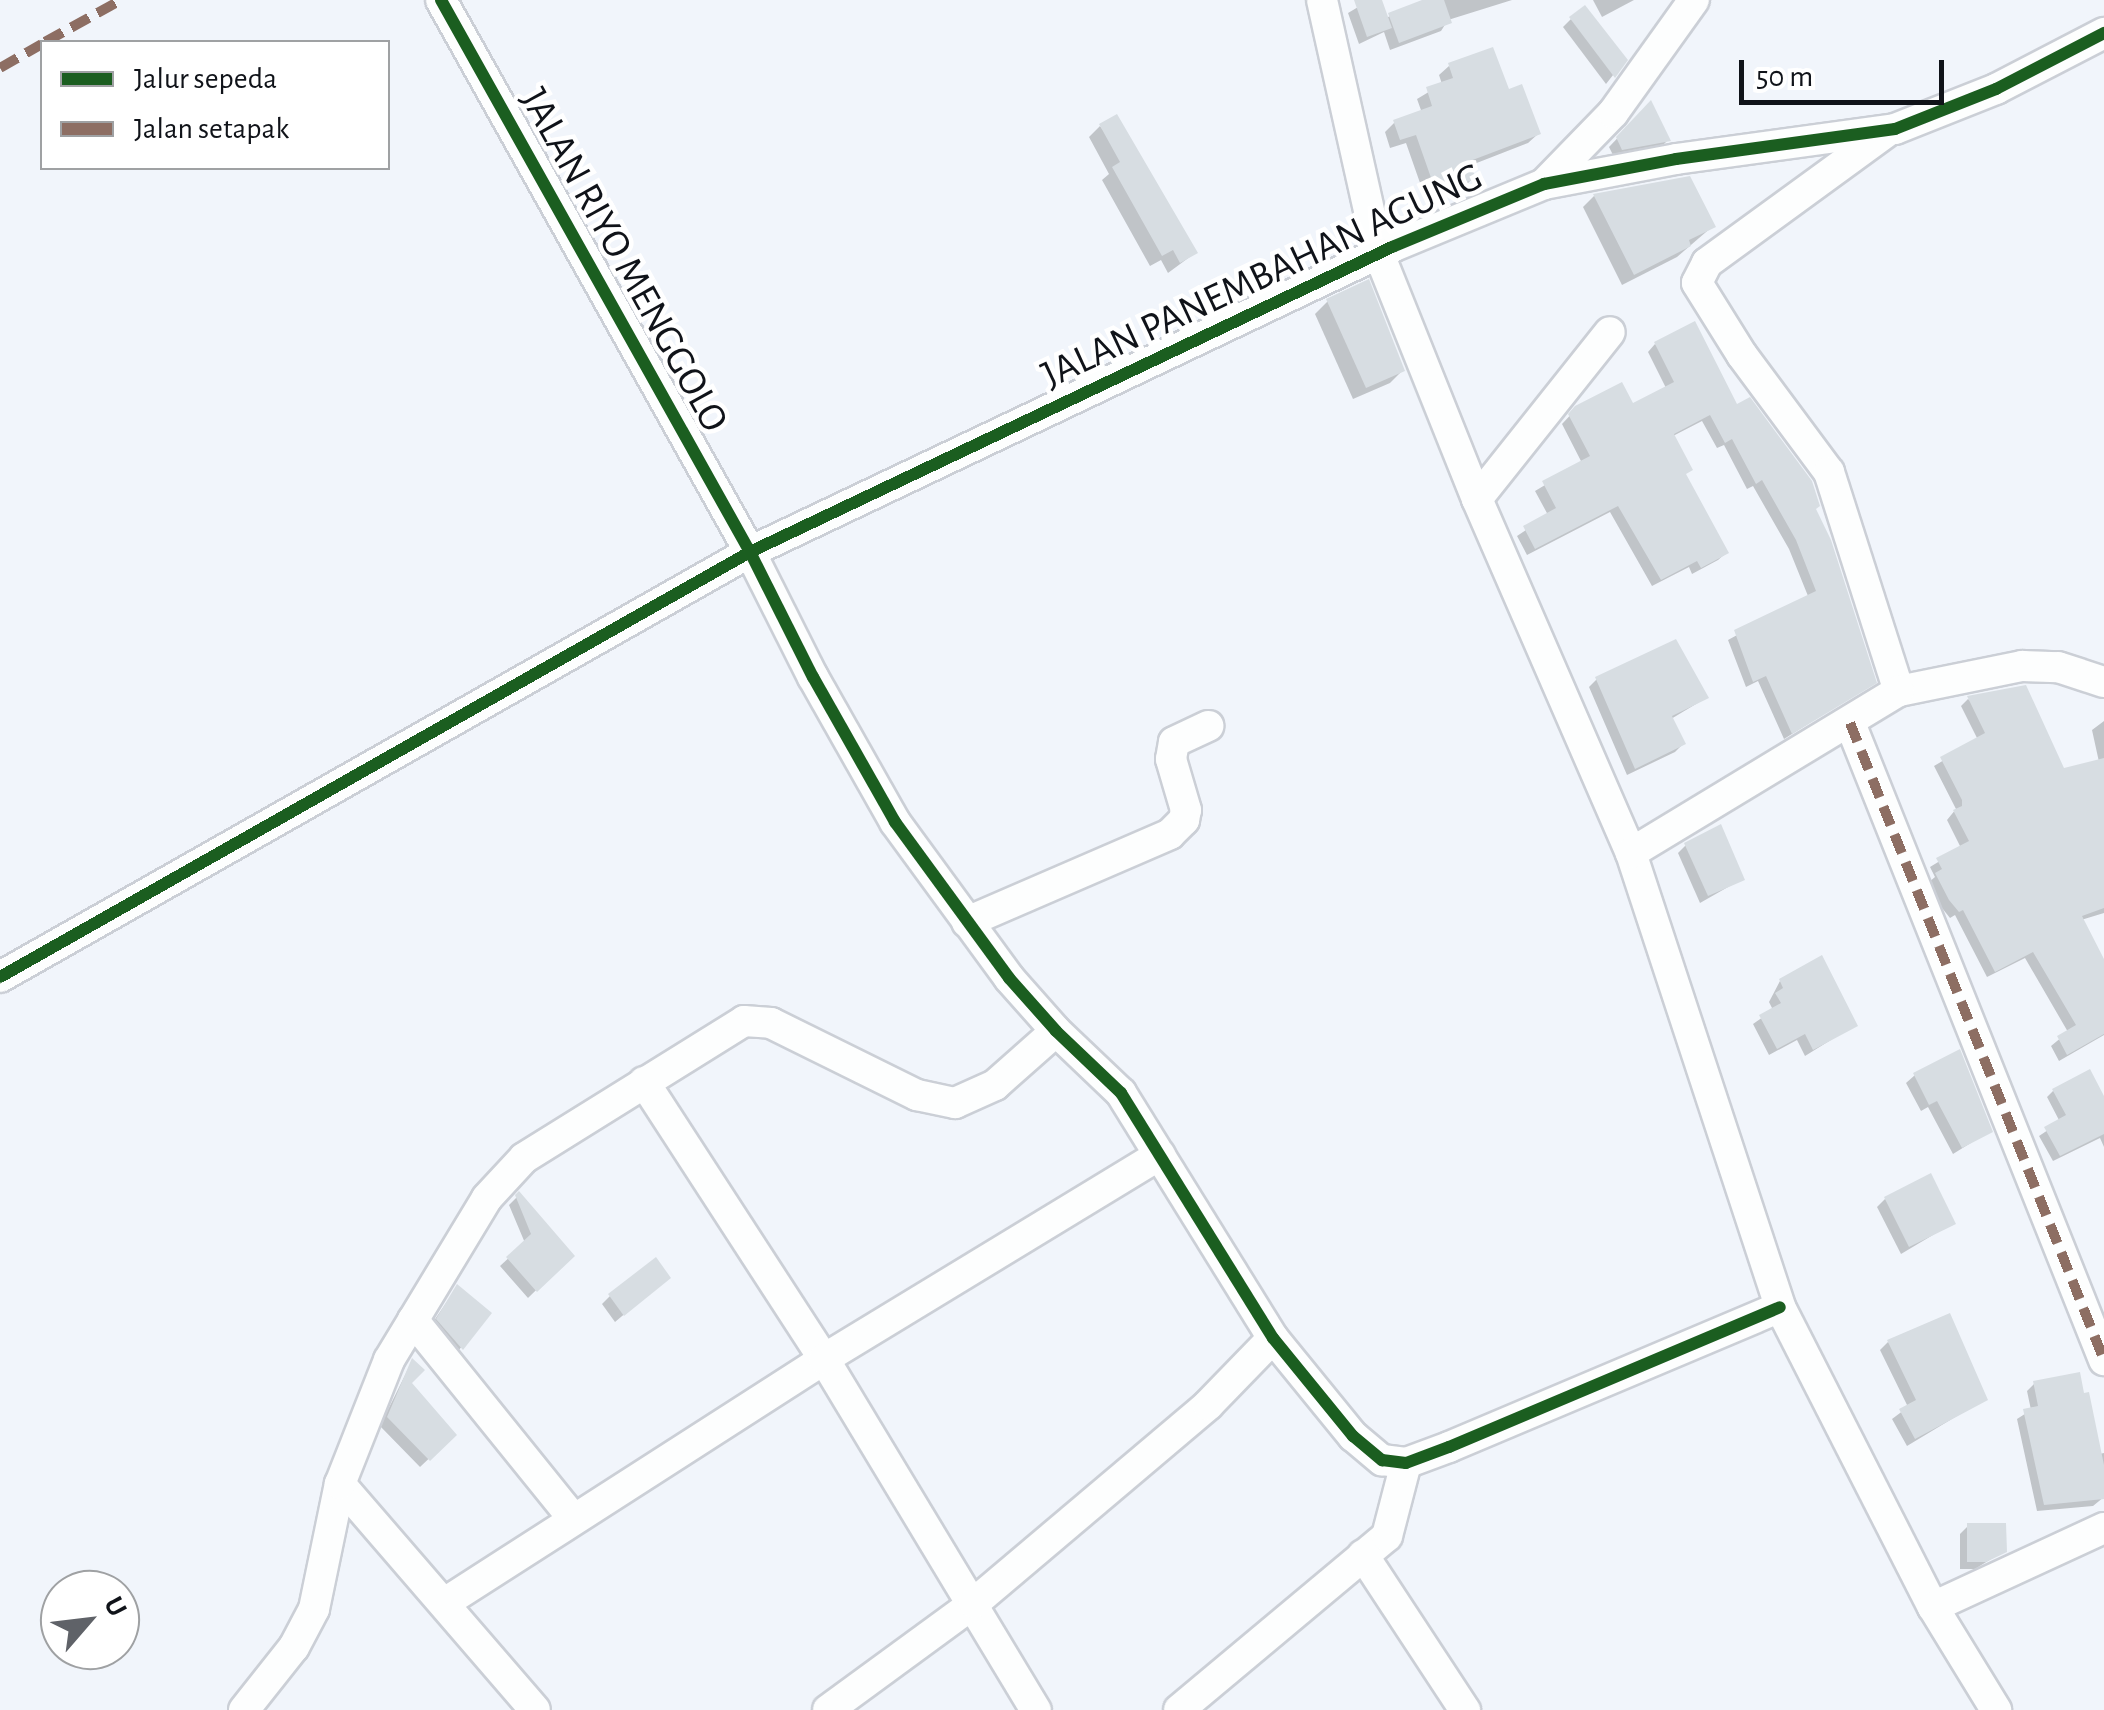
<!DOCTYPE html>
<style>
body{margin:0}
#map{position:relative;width:2104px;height:1710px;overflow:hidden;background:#f1f5fb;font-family:"Alegreya Sans",sans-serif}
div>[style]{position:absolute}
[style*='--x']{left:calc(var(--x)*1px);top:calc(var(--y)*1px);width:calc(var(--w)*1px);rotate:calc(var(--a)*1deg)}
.shadow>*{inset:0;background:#0003}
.building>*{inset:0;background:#d7dde2}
.roads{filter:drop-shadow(2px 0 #cbcfd6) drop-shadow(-2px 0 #cbcfd6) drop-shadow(0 2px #cbcfd6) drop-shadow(0 -2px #cbcfd6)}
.minor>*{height:30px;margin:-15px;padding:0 15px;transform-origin:15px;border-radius:15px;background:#fdfefe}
.quiet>*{height:10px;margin-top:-5px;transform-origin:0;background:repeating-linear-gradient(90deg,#8d6e63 0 20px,transparent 0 30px)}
.cycleway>*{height:12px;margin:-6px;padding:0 6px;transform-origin:6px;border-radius:6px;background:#1b5e20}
span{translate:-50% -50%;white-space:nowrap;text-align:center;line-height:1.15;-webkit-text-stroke:9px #fff;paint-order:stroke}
.street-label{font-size:40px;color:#101319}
.legend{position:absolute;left:40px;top:40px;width:350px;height:130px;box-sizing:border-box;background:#fff;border:2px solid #9fa1a3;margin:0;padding:12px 18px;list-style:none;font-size:30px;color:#101319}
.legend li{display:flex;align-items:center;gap:20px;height:50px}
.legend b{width:50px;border:2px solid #9fa1a3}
.north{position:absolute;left:40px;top:1570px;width:100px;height:100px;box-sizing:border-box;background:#fff;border:2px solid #9fa1a3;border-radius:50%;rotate:62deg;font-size:28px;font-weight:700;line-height:40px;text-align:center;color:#101319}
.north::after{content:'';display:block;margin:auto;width:35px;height:45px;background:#5f6268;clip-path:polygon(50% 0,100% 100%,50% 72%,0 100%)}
.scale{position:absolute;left:1739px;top:60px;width:205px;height:45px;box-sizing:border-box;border:5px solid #101319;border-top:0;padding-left:12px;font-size:30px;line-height:35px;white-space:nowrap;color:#101319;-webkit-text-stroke:8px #fff;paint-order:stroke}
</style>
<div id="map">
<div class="shadow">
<i style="clip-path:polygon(1370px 0,1379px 0,1386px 18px,1424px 0,1512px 0,1448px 20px,1441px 31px,1390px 50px,1384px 32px,1359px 44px,1348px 13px)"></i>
<i style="clip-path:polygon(1593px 0,1634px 0,1602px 17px)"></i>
<i style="clip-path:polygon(1571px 19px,1624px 61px,1606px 84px,1563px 27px)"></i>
<i style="clip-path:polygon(1449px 66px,1507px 92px,1538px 134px,1528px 143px,1469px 166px,1473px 178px,1463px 188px,1426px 200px,1406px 143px,1390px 148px,1385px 132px,1395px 122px,1422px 113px,1417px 99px,1442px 84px,1439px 75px)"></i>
<i style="clip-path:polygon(1650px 104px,1668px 140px,1660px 148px,1614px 157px,1609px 147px)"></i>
<i style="clip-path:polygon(1100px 126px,1195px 253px,1168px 273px,1161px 260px,1150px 266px,1102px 180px,1109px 174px,1089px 137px)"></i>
<i style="clip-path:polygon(1594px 196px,1713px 226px,1677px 257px,1622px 285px,1583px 207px)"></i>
<i style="clip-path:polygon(1328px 301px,1403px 370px,1390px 383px,1353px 399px,1315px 314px)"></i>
<i style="clip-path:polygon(1655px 344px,1735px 407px,1813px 510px,1874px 682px,1784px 739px,1758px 681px,1746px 687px,1728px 640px,1808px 596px,1789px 549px,1753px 486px,1747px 489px,1724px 445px,1717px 448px,1702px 421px,1673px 436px,1684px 475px,1726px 553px,1718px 560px,1692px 574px,1689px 567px,1652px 586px,1610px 512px,1527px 555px,1517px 536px,1548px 515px,1535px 491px,1582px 463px,1562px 424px,1577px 408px,1632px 406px,1666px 388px,1648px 352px)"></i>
<i style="clip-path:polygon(1597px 679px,1706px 698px,1671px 719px,1683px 744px,1675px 752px,1627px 775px,1589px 687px)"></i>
<i style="clip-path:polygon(1968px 699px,2062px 770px,2099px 762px,2092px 730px,2104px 721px,2104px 913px,2081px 920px,2104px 963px,2104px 1035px,2059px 1061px,2051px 1046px,2068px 1032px,2025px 958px,1987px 977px,1955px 915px,1950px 918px,1942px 908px,1929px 882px,1935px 877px,1930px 867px,1961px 848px,1947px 820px,1956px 809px,1934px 766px,1978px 740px,1961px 706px)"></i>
<i style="clip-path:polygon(1686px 845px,1742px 879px,1700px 903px,1678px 853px)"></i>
<i style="clip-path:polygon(1780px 981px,1855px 1025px,1805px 1056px,1797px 1040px,1769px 1055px,1753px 1024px,1773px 1010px,1769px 1002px)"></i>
<i style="clip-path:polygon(1915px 1075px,1990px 1131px,1953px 1154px,1928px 1107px,1921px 1111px,1906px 1083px)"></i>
<i style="clip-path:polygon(2053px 1091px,2104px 1101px,2104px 1147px,2100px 1138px,2053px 1161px,2039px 1136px,2060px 1122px,2047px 1097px)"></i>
<i style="clip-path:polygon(519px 1195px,572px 1255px,528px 1298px,500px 1266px,525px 1243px,509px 1205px)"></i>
<i style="clip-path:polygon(1885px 1199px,1953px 1223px,1901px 1254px,1877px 1207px)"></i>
<i style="clip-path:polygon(659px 1285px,615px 1322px,602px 1304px,610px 1296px)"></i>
<i style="clip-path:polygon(457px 1287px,488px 1314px,454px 1356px,429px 1328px)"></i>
<i style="clip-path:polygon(1888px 1342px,1985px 1399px,1907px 1446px,1892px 1419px,1908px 1407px,1880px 1350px)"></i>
<i style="clip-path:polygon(412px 1361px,408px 1383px,454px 1435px,420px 1467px,380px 1426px)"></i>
<i style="clip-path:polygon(2034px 1384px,2099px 1454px,2104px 1453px,2104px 1497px,2093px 1506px,2037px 1511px,2017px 1419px,2031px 1410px,2027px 1391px)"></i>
<i style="clip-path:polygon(1968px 1526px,2004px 1551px,1975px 1569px,1960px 1569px,1960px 1534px)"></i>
</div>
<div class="building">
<i style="clip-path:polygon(1354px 0,1382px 0,1392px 28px,1367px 37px)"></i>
<i style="clip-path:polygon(1422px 0,1444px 0,1452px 23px,1399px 43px,1388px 13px)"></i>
<i style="clip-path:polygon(1585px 5px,1628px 60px,1615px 78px,1569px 17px)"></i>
<i style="clip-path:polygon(1493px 47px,1509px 89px,1522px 84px,1541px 134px,1470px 161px,1476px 179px,1436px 192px,1416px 135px,1400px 140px,1393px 120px,1432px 106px,1426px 87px,1453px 78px,1448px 63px)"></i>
<i style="clip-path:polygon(1651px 100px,1671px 141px,1622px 150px,1616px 137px)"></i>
<i style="clip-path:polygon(1117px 114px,1198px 253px,1180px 263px,1173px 250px,1162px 256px,1112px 167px,1120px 162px,1099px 124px)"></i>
<i style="clip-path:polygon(1690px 176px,1716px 227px,1689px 240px,1691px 246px,1634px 275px,1593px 194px)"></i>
<i style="clip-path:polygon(1369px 279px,1405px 371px,1366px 388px,1326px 299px)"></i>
<i style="clip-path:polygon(1695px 321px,1737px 404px,1750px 397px,1812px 481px,1820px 506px,1816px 509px,1831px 540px,1877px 683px,1792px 734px,1766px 676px,1753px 682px,1734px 630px,1816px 591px,1796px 540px,1762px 480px,1756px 484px,1732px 439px,1725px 443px,1710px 415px,1674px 434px,1693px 470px,1686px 474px,1729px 553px,1701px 568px,1697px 561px,1661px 580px,1618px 506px,1535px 549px,1523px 526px,1556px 508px,1542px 481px,1590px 456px,1568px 414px,1575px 406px,1622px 382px,1633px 403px,1674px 382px,1654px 342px)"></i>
<i style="clip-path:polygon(1676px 639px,1709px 698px,1672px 716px,1686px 744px,1635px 769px,1595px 677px)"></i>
<i style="clip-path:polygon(2026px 685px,2064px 768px,2104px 758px,2104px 908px,2082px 916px,2104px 959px,2104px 1034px,2067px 1055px,2057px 1036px,2076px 1025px,2033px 952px,1995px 972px,1963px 910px,1959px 912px,1949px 900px,1935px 873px,1942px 869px,1936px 858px,1969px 841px,1953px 810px,1962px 806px,1962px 800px,1940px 757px,1985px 733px,1967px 696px)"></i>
<i style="clip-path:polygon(1721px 824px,1745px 880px,1708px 896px,1684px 843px)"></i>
<i style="clip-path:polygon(1822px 955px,1858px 1026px,1813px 1050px,1805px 1034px,1777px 1049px,1759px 1015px,1781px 1003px,1775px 993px,1783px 988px,1779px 979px)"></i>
<i style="clip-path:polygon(1960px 1049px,1993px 1132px,1962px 1148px,1937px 1101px,1929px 1105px,1913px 1073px)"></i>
<i style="clip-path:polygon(2090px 1069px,2104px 1096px,2104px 1134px,2060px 1156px,2044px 1127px,2066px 1115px,2052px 1089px)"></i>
<i style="clip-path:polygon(1931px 1173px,1956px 1224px,1909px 1247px,1884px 1197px)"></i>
<i style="clip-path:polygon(519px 1191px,575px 1256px,537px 1292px,506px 1257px,531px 1234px,515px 1195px)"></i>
<i style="clip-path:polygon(656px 1257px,671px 1278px,624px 1316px,608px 1294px)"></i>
<i style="clip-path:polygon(457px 1284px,492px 1313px,463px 1350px,436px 1319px)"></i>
<i style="clip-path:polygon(1950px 1313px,1988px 1400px,1915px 1439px,1899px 1409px,1916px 1400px,1887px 1340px)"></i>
<i style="clip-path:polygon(412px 1358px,425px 1370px,412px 1383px,457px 1435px,430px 1461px,387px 1417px)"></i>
<i style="clip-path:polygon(2080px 1372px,2084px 1393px,2089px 1392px,2104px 1465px,2104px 1499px,2044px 1505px,2023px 1409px,2038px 1406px,2033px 1381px)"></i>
<i style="clip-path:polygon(1967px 1523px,2006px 1523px,2007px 1552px,1986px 1562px,1967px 1562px)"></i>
</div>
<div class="roads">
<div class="minor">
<i style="--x:441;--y:0;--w:633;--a:60.76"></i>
<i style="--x:750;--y:552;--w:711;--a:-25.41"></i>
<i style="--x:1392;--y:247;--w:165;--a:-22.5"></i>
<i style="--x:1544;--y:184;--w:134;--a:-10.7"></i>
<i style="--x:1676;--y:159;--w:221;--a:-7.8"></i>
<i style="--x:1895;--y:129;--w:109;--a:-21.6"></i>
<i style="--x:1996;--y:89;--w:122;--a:-27.4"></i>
<i style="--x:1322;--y:0;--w:260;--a:77.4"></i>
<i style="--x:1379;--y:254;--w:264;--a:68.2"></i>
<i style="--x:1477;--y:499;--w:386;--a:66.5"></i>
<i style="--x:1631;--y:853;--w:478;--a:71.8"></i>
<i style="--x:1780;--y:1307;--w:337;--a:63"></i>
<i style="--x:1933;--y:1607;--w:121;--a:58.5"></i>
<i style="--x:1888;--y:131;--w:224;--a:143.9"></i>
<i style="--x:1707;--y:263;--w:22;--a:117"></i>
<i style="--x:1697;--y:283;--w:85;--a:58"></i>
<i style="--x:1742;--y:355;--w:146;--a:53.4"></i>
<i style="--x:1829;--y:472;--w:230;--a:72.3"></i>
<i style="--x:1899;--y:691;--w:126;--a:-11.5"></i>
<i style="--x:2022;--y:666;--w:36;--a:2"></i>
<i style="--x:2058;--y:667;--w:48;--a:18.1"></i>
<i style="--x:1544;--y:184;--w:99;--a:-45.8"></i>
<i style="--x:1613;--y:113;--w:139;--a:-54.4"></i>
<i style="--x:1477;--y:499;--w:213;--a:-51.5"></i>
<i style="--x:1850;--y:723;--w:686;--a:68.26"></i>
<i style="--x:1631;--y:853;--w:313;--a:-31.2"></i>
<i style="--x:967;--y:922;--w:221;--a:-23.4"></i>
<i style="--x:1170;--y:834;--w:20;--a:-45"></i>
<i style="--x:1184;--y:820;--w:10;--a:-79"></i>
<i style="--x:1186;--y:810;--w:53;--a:-106.4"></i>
<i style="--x:1171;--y:759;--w:17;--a:-80"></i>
<i style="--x:1174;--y:742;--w:38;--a:-25"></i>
<i style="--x:0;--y:977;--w:862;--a:-29.54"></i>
<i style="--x:750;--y:552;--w:140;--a:63.3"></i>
<i style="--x:813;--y:677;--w:167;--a:60.5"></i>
<i style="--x:895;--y:822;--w:193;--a:53.8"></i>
<i style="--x:1009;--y:978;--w:71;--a:48.4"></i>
<i style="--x:1056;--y:1031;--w:90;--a:43.6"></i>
<i style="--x:1121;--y:1093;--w:288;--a:58.2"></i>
<i style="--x:1273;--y:1338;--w:127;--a:50.8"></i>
<i style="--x:1353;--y:1436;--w:38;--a:40"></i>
<i style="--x:1382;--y:1460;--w:24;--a:7"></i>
<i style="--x:1406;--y:1463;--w:46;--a:-20.4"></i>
<i style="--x:1449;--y:1447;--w:359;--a:-22.9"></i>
<i style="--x:644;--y:1082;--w:330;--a:57"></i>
<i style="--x:824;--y:1359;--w:410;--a:58.9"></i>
<i style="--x:413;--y:1320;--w:255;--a:51.1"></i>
<i style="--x:340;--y:1484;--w:298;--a:49.2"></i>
<i style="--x:1363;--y:1555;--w:186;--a:56.7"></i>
<i style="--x:446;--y:1602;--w:449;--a:-32.7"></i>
<i style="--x:824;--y:1359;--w:393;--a:-31.3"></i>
<i style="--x:1933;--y:1607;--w:188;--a:-24.8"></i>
<i style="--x:244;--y:1710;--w:80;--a:-51.6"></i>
<i style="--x:294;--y:1647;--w:43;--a:-62.2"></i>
<i style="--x:314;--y:1609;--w:128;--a:-78.3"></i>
<i style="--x:340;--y:1484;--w:133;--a:-68.4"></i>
<i style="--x:389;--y:1360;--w:189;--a:-58.8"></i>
<i style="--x:487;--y:1198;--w:54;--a:-47.2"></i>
<i style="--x:524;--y:1158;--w:259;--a:-31.9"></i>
<i style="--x:744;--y:1021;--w:27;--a:4"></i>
<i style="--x:771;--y:1023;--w:163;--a:26.3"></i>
<i style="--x:917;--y:1095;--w:39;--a:12"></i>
<i style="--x:955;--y:1103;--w:44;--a:-24.2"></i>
<i style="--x:995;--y:1085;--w:81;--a:-41.5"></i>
<i style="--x:828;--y:1710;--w:181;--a:-36.2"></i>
<i style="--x:974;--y:1603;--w:307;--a:-40.2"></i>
<i style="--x:1208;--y:1405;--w:93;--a:-45.9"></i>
<i style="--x:1179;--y:1710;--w:271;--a:-39.9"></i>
<i style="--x:1387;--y:1536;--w:75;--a:-75.4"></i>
</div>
</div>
<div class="quiet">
<i style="--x:45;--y:42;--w:87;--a:-28.9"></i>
<i style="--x:0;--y:68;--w:48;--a:-29.7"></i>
<i style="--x:1850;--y:723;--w:686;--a:68.26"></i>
</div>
<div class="cycleway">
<i style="--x:441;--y:0;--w:633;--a:60.76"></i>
<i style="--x:750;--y:552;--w:711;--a:-25.41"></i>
<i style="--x:1392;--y:247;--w:165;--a:-22.5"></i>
<i style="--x:1544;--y:184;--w:134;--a:-10.7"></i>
<i style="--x:1676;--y:159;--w:221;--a:-7.8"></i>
<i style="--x:1895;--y:129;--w:109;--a:-21.6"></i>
<i style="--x:1996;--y:89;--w:122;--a:-27.4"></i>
<i style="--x:0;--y:977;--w:862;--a:-29.54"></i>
<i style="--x:750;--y:552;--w:140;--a:63.3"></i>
<i style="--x:813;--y:677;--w:167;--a:60.5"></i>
<i style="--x:895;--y:822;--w:193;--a:53.8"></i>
<i style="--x:1009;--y:978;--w:71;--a:48.4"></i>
<i style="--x:1056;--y:1031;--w:90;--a:43.6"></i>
<i style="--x:1121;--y:1093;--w:288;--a:58.2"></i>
<i style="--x:1273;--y:1338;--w:127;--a:50.8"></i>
<i style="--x:1353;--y:1436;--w:38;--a:40"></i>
<i style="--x:1382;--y:1460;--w:24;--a:7"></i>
<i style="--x:1406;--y:1463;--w:46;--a:-20.4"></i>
<i style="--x:1449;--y:1447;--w:359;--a:-22.9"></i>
</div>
<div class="street-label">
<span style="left:624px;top:260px;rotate:61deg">JALAN RIYO MENGGOLO</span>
<span style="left:1262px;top:276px;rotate:-25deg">JALAN PANEMBAHAN AGUNG</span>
</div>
<ul class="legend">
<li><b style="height:12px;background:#1b5e20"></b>Jalur sepeda</li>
<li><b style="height:12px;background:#8d6e63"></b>Jalan setapak</li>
</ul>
<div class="north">U</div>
<div class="scale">50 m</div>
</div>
